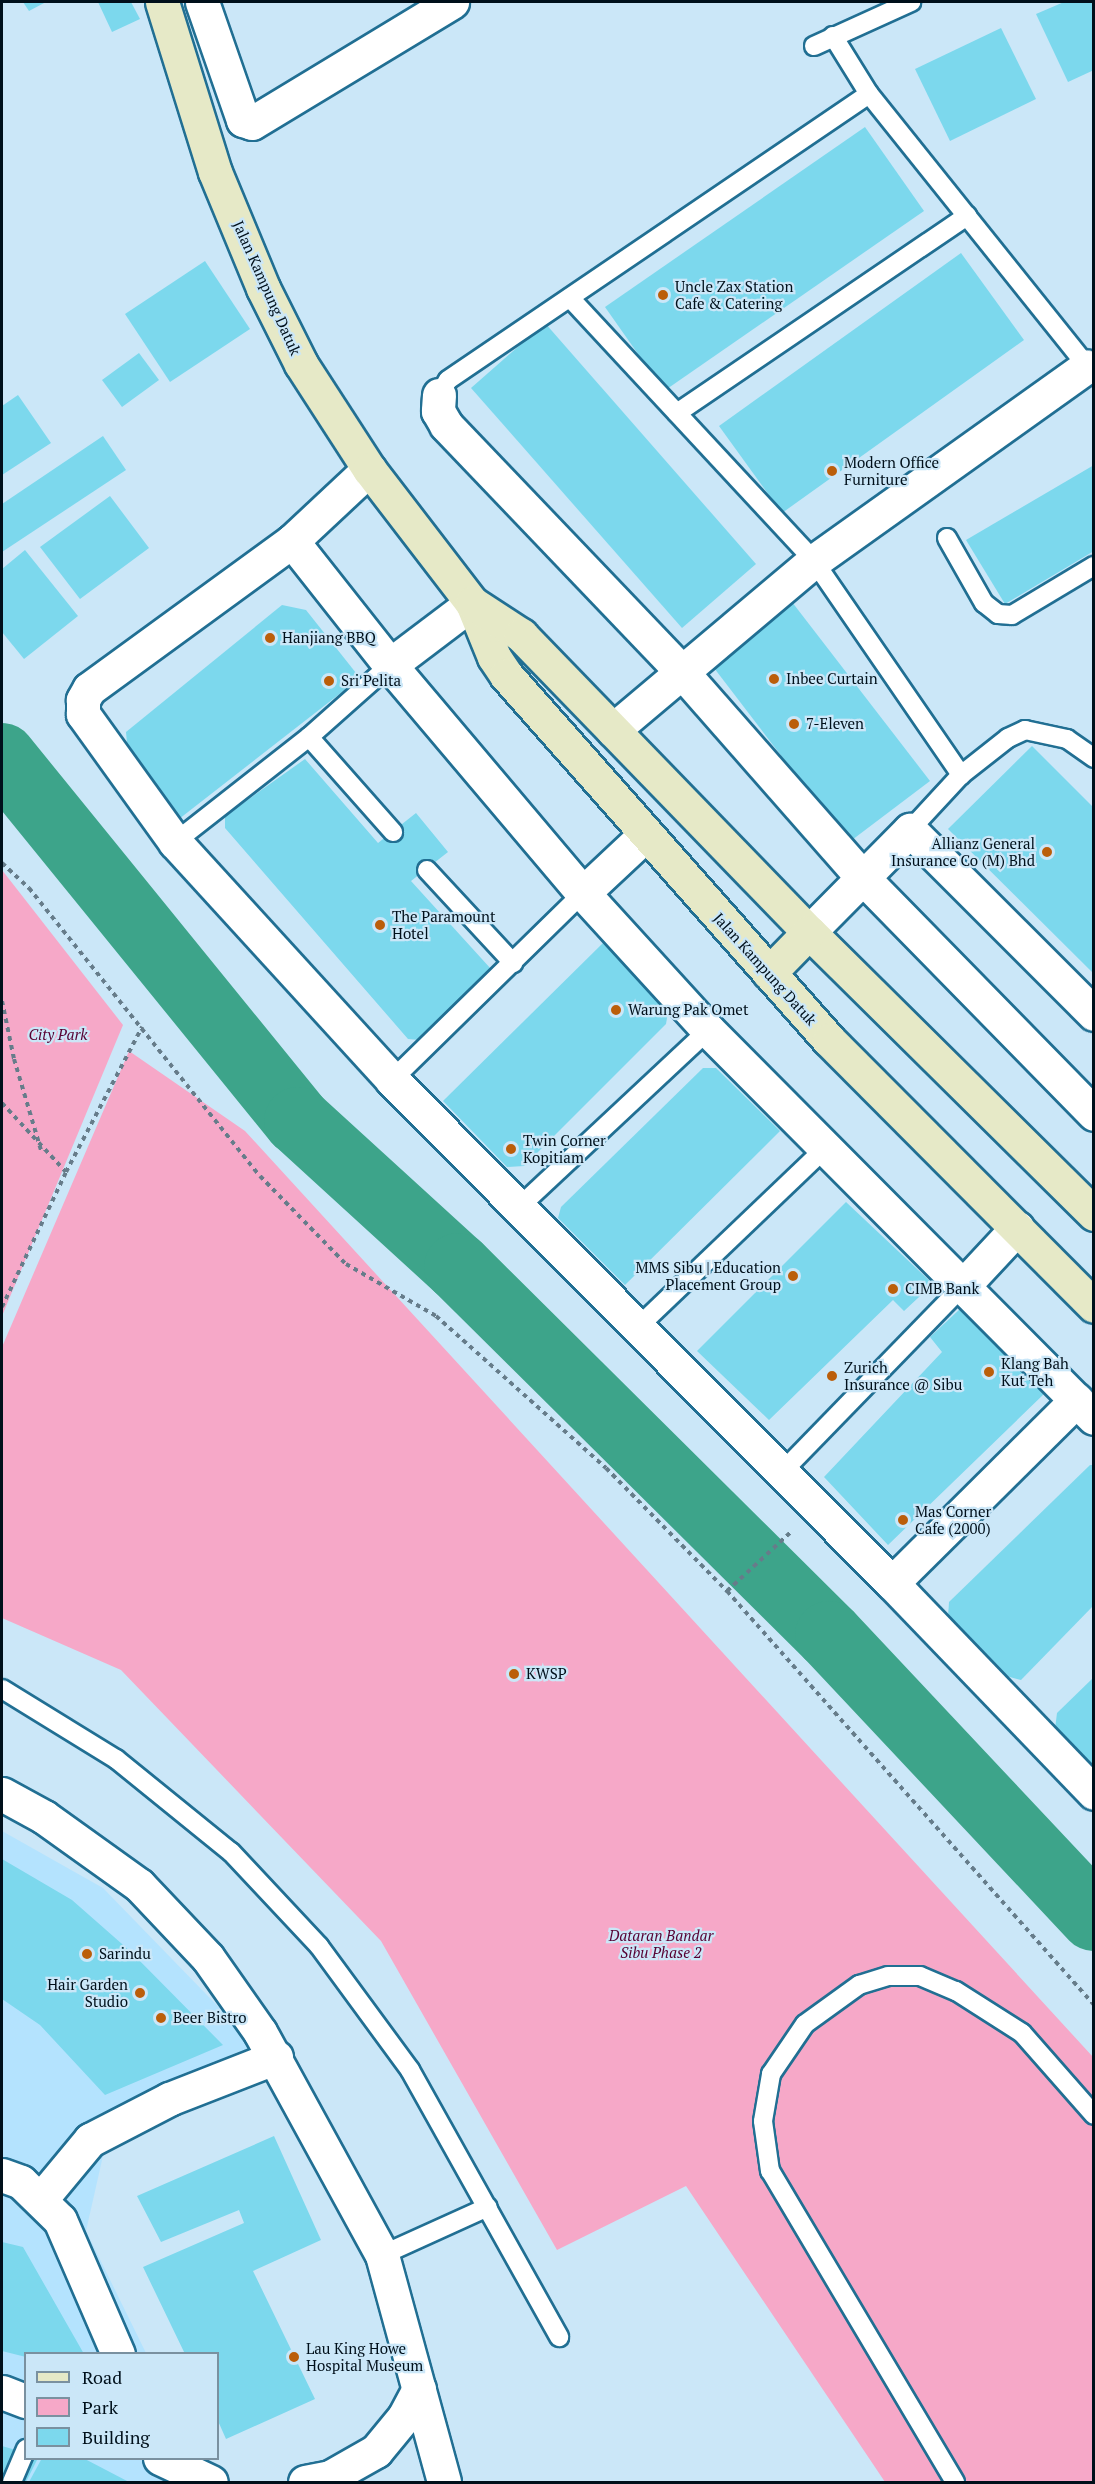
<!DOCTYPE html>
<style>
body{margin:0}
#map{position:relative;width:1095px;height:2484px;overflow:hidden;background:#cbe7f8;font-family:"PT Serif",serif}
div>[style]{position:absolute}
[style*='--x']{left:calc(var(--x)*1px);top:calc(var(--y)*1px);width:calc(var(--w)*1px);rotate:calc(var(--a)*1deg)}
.built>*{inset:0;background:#b4e3fe}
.green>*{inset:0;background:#f6a8c8}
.river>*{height:68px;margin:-34px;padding:0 34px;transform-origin:34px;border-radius:34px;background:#3da48a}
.building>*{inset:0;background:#7cd8ed}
.path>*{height:4px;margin-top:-2px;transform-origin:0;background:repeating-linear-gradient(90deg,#667c8a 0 4.5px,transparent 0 9px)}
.roads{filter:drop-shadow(2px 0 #216f93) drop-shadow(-2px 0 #216f93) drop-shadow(0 2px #216f93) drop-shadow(0 -2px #216f93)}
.lane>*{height:18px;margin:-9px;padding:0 9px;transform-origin:9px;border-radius:9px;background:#fff}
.street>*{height:33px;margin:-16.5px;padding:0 16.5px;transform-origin:16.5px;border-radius:16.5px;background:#fff}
.secondary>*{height:33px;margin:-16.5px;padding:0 16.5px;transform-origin:16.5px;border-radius:16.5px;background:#e6e9c7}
.dots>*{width:16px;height:16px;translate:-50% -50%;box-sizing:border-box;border:3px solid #cbe7f8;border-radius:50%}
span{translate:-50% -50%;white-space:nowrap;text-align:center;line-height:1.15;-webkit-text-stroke:4.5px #cbe7f8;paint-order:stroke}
.poi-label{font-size:15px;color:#00101b}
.left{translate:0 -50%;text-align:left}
.right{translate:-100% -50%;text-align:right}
.street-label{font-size:15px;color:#00101b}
.park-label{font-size:15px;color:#570032;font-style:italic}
.frame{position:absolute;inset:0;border:3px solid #00101b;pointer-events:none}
.legend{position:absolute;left:24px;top:2352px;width:195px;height:108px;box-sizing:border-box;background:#cbe7f8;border:2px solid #7a91a0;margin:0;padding:8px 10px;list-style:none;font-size:18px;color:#00101b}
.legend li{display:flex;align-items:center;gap:12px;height:30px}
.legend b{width:30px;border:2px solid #7a91a0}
</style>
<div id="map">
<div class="built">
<i style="clip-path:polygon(2px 1831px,103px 1888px,274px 2064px,107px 2138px,86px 2231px,146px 2353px,26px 2354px,26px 2458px,174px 2459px,209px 2482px,2px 2482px)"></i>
</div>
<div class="green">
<i style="clip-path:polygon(2px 870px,123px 1025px,2px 1316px)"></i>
<i style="clip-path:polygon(129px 1051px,245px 1131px,1093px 2057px,1093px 2482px,885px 2482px,686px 2186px,557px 2250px,381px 1941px,121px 1670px,2px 1618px,2px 1347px)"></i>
</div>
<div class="river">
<i style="--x:2;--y:757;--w:469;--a:50.9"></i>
<i style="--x:298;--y:1121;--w:217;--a:42.4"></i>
<i style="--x:458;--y:1267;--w:523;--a:44.77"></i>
<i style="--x:829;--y:1635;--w:387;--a:46.8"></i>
</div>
<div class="building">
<i style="clip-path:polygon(23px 2px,46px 2px,29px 11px)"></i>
<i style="clip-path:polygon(98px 2px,131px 2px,140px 19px,112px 32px)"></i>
<i style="clip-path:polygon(1064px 2px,1094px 2px,1094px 70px,1068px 82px,1036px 14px)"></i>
<i style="clip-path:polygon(1001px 28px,1036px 99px,950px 141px,915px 69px)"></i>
<i style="clip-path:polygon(865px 127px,924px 211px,664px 391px,605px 307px)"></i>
<i style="clip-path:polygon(961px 253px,1024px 340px,782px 513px,719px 426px)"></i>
<i style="clip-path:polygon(205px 261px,250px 329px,170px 382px,125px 314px)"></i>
<i style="clip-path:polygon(545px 323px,756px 564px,682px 628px,471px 388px)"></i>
<i style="clip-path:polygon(139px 353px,159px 380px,122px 407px,102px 380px)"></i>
<i style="clip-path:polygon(18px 395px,51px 443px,2px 475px,2px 406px)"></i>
<i style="clip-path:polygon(103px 436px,126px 470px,2px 552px,2px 504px)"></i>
<i style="clip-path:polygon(1094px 465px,1094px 551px,1005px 604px,966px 540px)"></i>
<i style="clip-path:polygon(110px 496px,149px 548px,80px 599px,40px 547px)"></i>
<i style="clip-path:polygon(25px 550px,78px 616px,24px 659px,2px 632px,2px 569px)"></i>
<i style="clip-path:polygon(792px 602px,930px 781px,848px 843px,711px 664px)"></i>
<i style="clip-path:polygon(282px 605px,306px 610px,360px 678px,179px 819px,128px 754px,126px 732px)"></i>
<i style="clip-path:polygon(1032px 746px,1094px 808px,1094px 974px,948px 829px)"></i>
<i style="clip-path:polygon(305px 759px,378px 843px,416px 813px,448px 852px,411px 881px,491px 969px,420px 1040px,408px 1039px,225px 828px,225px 816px)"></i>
<i style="clip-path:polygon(604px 942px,668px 1012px,666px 1024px,524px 1166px,507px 1167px,443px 1101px)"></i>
<i style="clip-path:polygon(703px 1068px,716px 1068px,780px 1131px,625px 1285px,558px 1218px,561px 1207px)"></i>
<i style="clip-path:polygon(846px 1202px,933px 1284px,904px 1311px,893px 1300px,769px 1420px,697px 1351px)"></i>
<i style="clip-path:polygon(960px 1309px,1045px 1393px,888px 1545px,824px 1477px,942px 1352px,930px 1337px)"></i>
<i style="clip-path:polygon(1090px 1465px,1094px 1465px,1094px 1605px,1021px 1680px,1006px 1676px,948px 1617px,949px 1602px)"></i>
<i style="clip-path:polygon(1094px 1677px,1094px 1767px,1055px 1729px,1057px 1713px)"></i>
<i style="clip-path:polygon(2px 1859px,72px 1900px,130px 1951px,223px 2045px,105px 2095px,40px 2025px,2px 1999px)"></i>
<i style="clip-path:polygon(274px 2136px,321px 2240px,253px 2271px,315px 2399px,226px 2439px,218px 2421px,218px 2354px,185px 2354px,143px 2267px,244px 2223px,239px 2210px,161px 2242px,137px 2196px)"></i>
<i style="clip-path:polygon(2px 2242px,23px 2247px,84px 2354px,26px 2354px,26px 2357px,2px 2351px)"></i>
<i style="clip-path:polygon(2px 2446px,26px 2453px,26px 2458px,38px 2458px,26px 2482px,2px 2482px)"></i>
<i style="clip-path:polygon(42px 2458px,83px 2458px,129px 2482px,29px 2482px)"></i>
</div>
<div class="path">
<i style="--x:2;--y:863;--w:37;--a:43"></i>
<i style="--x:29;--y:888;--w:369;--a:51.3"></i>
<i style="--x:260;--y:1176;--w:123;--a:45.7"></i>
<i style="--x:346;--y:1264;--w:104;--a:30"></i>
<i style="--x:436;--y:1316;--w:228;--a:41.8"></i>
<i style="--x:606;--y:1468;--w:173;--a:45.5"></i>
<i style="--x:727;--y:1591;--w:553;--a:48.44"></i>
<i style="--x:2;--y:1001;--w:59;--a:78.3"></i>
<i style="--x:14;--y:1059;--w:95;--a:73.5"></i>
<i style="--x:2;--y:1103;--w:94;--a:47.2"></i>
<i style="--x:2;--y:1307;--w:149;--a:-64.6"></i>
<i style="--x:66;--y:1172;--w:164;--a:-62.3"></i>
<i style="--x:727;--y:1591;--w:88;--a:-42.7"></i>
</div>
<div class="roads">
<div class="lane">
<i style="--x:833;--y:36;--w:68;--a:58.2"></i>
<i style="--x:869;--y:94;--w:349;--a:51.3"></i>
<i style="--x:814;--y:46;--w:107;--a:-24.4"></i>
<i style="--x:570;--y:298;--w:359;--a:47.1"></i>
<i style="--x:814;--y:561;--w:260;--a:55.5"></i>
<i style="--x:439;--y:395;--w:17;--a:-59"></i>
<i style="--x:448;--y:380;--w:509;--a:-34.19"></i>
<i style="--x:677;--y:413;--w:351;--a:-34.2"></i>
<i style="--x:947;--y:538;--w:75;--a:60.4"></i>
<i style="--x:984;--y:603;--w:18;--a:38"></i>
<i style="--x:998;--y:614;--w:14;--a:4"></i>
<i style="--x:1012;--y:615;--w:96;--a:-30.9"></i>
<i style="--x:309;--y:737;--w:127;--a:48.5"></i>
<i style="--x:910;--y:830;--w:75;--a:-47.2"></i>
<i style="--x:961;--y:775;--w:60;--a:-38.2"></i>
<i style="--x:1008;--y:738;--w:19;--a:-25"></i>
<i style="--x:1025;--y:730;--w:43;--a:12.1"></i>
<i style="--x:1067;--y:739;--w:33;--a:35"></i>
<i style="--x:175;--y:842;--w:170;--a:-38.1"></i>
<i style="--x:309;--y:737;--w:108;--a:-41.6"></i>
<i style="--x:427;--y:870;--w:127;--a:47.2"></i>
<i style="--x:392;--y:1080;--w:267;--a:-44.4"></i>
<i style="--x:517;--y:1209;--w:262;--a:-43.1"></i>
<i style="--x:639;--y:1326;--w:256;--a:-43.7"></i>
<i style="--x:782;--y:1472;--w:258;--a:-45.8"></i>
<i style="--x:2;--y:1689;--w:134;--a:31.6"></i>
<i style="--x:116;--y:1759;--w:148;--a:39"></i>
<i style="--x:231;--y:1852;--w:129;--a:46.9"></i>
<i style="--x:319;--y:1946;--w:154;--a:53.7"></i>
<i style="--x:410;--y:2070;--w:306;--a:60.8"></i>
<i style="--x:382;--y:2255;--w:116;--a:-24.4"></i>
<i style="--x:12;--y:2482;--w:36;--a:-67"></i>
<i style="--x:955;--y:2482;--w:362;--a:-120.7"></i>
<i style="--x:770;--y:2171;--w:50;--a:-98"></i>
<i style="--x:763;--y:2121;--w:48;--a:-80.3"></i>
<i style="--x:771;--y:2074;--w:60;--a:-55.8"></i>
<i style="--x:805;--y:2024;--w:67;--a:-35.8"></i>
<i style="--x:859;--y:1985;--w:30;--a:-17"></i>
<i style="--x:888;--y:1976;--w:32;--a:0"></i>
<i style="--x:920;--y:1976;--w:39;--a:23"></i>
<i style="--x:956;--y:1991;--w:78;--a:32.5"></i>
<i style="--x:1022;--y:2033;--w:109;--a:48.7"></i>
</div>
<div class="street">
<i style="--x:202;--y:2;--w:125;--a:70.8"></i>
<i style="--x:243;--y:120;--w:9;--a:18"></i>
<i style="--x:252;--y:123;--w:234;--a:-31.2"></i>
<i style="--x:439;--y:395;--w:16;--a:94"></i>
<i style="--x:438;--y:411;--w:16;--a:60"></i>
<i style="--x:446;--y:425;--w:342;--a:46.3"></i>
<i style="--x:682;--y:672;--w:274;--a:48.7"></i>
<i style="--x:863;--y:878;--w:330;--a:45.6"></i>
<i style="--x:369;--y:469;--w:105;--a:136.9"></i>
<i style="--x:292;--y:541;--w:251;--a:143.9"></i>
<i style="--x:89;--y:689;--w:13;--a:119"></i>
<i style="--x:83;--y:700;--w:14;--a:90"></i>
<i style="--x:83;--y:714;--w:158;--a:54.3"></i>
<i style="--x:175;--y:842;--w:322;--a:47.6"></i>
<i style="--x:392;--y:1080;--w:709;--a:45.17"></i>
<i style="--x:892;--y:1583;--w:291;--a:46.1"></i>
<i style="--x:292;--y:541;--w:158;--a:51.7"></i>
<i style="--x:390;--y:665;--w:299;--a:49.8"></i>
<i style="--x:583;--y:893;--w:185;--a:47.6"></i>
<i style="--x:708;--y:1030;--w:547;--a:45.15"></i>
<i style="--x:390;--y:665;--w:103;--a:-37.1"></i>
<i style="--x:613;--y:730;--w:263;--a:-40.1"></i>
<i style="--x:814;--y:561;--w:335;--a:-35.5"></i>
<i style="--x:583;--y:893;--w:85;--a:-43.1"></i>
<i style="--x:809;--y:932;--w:144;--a:-45.3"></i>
<i style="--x:910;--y:830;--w:260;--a:45"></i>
<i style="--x:962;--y:1287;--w:81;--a:-47"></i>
<i style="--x:892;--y:1583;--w:260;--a:-44.8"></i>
<i style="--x:2;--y:1794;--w:48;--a:28.7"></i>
<i style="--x:44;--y:1817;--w:117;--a:35.6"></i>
<i style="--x:139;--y:1885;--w:100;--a:46.6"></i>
<i style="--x:208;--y:1958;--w:90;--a:54.9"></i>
<i style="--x:260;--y:2032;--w:254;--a:61.3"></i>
<i style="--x:382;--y:2255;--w:235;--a:74.7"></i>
<i style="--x:2;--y:2175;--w:20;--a:20"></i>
<i style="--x:21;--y:2182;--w:54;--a:44.3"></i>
<i style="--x:60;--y:2220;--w:146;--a:66.6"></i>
<i style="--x:41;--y:2199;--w:77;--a:-50.3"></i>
<i style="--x:90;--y:2140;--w:89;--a:-27.4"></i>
<i style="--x:169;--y:2099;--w:115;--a:-21.4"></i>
<i style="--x:2;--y:2392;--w:26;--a:21"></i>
<i style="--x:160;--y:2458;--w:56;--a:25.2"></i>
<i style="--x:305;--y:2482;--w:25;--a:-11"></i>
<i style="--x:330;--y:2477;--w:53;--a:-29.5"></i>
<i style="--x:376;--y:2451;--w:44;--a:-50.5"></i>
<i style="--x:404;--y:2417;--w:32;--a:-62"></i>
</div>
<div class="secondary">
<i style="--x:162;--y:2;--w:178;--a:72.7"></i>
<i style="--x:215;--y:172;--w:126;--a:67.5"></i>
<i style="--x:263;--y:288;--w:85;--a:63.4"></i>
<i style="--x:301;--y:364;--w:125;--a:57.1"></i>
<i style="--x:369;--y:469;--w:169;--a:52.5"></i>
<i style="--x:472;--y:603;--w:58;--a:67.8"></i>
<i style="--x:494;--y:657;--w:22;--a:56"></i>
<i style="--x:506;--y:675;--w:487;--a:48.5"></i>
<i style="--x:829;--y:1040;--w:375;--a:45.1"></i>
<i style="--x:472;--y:603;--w:59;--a:33.1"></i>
<i style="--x:521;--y:635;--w:414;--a:45.9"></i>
<i style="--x:809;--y:932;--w:401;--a:44.7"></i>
<i style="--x:769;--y:973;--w:57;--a:-45.7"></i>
</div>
</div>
<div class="dots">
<i style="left:663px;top:295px;background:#bb5e0a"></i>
<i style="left:832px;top:471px;background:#bb5e0a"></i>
<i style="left:270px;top:638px;background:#bb5e0a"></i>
<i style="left:774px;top:679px;background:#bb5e0a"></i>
<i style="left:329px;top:681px;background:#bb5e0a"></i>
<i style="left:794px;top:724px;background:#bb5e0a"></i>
<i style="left:1047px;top:852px;background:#bb5e0a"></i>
<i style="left:380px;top:925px;background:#bb5e0a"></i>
<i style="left:616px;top:1010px;background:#bb5e0a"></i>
<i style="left:511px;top:1149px;background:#bb5e0a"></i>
<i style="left:793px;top:1276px;background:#bb5e0a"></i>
<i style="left:893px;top:1289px;background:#bb5e0a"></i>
<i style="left:989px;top:1372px;background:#bb5e0a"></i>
<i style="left:832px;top:1376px;background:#bb5e0a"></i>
<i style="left:903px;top:1520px;background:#bb5e0a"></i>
<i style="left:514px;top:1674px;background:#bb5e0a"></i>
<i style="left:87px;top:1954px;background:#bb5e0a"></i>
<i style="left:140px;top:1993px;background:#bb5e0a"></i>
<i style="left:161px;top:2018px;background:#bb5e0a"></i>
<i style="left:294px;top:2357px;background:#bb5e0a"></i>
</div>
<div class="poi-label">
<span class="left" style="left:675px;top:295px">Uncle Zax Station<br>Cafe &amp; Catering</span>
<span class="left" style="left:844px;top:471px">Modern Office<br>Furniture</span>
<span class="left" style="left:282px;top:638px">Hanjiang BBQ</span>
<span class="left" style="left:786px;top:679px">Inbee Curtain</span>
<span class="left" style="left:341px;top:681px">Sri Pelita</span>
<span class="left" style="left:806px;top:724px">7-Eleven</span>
<span class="right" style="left:1035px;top:852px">Allianz General<br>Insurance Co (M) Bhd</span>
<span class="left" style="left:392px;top:925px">The Paramount<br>Hotel</span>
<span class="left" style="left:628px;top:1010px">Warung Pak Omet</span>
<span class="left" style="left:523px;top:1149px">Twin Corner<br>Kopitiam</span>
<span class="right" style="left:781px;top:1276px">MMS Sibu | Education<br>Placement Group</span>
<span class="left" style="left:905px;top:1289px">CIMB Bank</span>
<span class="left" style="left:1001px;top:1372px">Klang Bah<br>Kut Teh</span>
<span class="left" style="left:844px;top:1376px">Zurich<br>Insurance @ Sibu</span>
<span class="left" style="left:915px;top:1520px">Mas Corner<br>Cafe (2000)</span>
<span class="left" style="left:526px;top:1674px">KWSP</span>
<span class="left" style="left:99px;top:1954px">Sarindu</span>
<span class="right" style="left:128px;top:1993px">Hair Garden<br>Studio</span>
<span class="left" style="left:173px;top:2018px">Beer Bistro</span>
<span class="left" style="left:306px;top:2357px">Lau King Howe<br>Hospital Museum</span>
</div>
<div class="street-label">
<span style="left:267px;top:288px;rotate:66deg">Jalan Kampung Datuk</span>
<span style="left:765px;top:969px;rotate:48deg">Jalan Kampung Datuk</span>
</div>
<div class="park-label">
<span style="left:58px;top:1035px">City Park</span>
<span style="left:661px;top:1944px">Dataran Bandar<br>Sibu Phase 2</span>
</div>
<div class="frame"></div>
<ul class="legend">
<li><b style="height:8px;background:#e6e9c7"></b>Road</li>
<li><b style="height:16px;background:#f6a8c8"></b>Park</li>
<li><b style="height:16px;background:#7cd8ed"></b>Building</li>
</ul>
</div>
